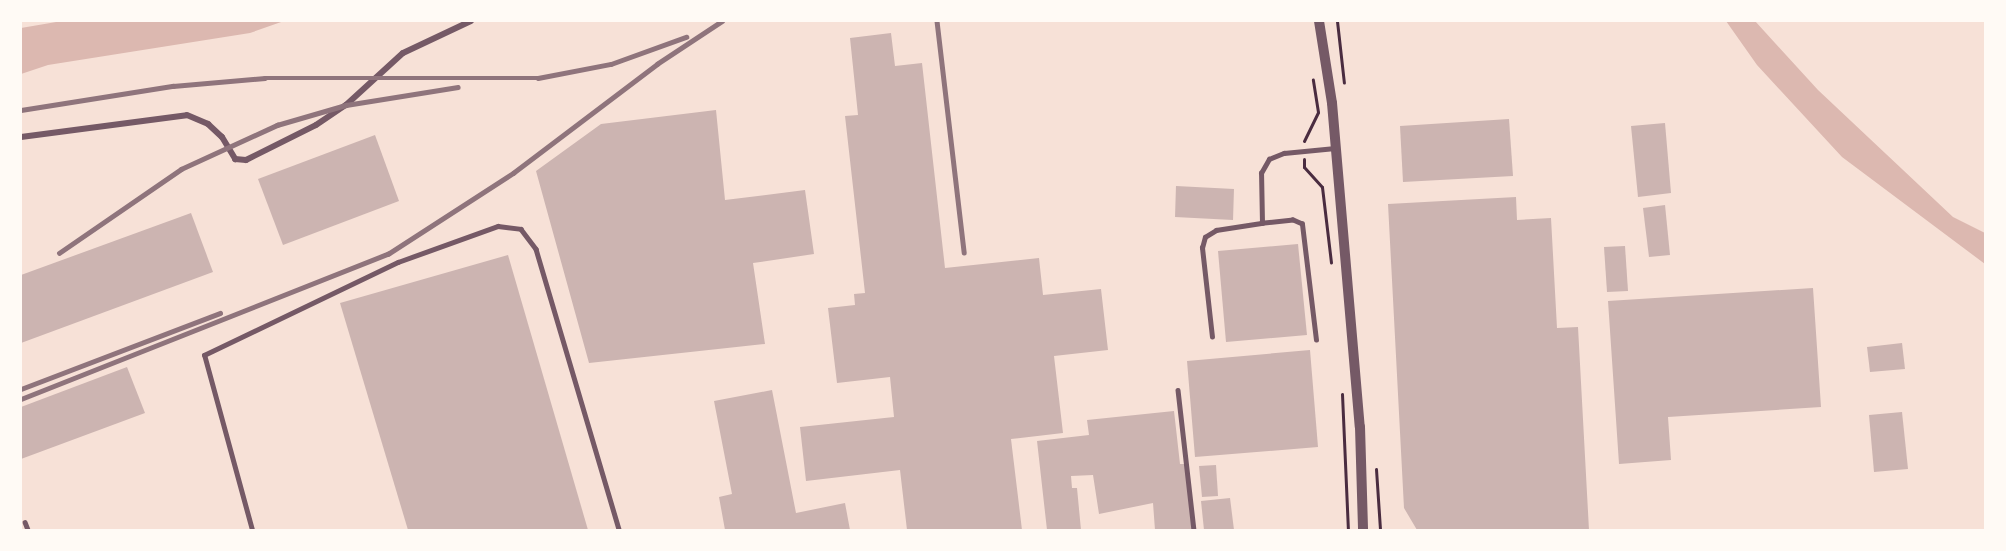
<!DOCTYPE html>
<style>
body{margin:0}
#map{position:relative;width:2006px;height:551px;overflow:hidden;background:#f7e1d7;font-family:Raleway,sans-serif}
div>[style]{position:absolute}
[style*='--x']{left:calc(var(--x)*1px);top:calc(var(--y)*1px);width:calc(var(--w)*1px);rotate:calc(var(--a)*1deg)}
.water>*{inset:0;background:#dcb8b0}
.building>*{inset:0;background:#ccb4b1}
.path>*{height:3px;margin:-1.5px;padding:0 1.5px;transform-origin:1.5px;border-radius:1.5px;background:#4a2c40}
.service>*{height:4.5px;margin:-2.25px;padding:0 2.25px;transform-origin:2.25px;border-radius:2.25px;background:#755966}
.minor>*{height:6px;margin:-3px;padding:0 3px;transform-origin:3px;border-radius:3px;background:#755966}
.tertiary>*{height:10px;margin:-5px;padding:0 5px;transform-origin:5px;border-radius:5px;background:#755966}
.rail>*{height:4.5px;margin:-2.25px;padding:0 2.25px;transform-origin:2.25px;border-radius:2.25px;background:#8f747c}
span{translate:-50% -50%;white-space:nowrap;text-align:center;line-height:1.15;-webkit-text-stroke:4.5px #fffaf5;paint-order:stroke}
.frame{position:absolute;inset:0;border:22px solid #fffaf5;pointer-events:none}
</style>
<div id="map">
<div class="water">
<i style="clip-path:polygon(62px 21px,284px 21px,250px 33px,48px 65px,21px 74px,21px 28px)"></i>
<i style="clip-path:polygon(1726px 21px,1755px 21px,1818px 90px,1953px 217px,1985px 233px,1985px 264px,1842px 157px,1757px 65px)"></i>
</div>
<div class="building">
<i style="clip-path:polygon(891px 33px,895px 66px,922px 63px,945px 268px,1039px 258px,1043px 295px,1101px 289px,1108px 350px,1054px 356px,1063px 433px,1011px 439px,1022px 530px,907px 530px,900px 470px,806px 481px,800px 427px,894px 417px,890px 377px,837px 383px,828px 308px,855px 305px,854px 294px,865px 293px,845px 116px,858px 115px,850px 38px)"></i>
<i style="clip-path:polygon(716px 110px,725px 200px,805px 190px,814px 254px,753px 263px,765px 344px,589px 363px,536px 171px,601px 124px)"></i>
<i style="clip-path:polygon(1509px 119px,1513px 176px,1403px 182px,1400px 126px)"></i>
<i style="clip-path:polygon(1665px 123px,1671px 193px,1638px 197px,1631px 126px)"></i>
<i style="clip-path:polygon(375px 135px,399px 201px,283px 245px,258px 179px)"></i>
<i style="clip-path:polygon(1176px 186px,1234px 189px,1233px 220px,1175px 217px)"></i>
<i style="clip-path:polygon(1516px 197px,1517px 220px,1551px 218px,1557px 328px,1578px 327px,1589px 530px,1417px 530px,1404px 508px,1388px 204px)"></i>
<i style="clip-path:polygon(1665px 205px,1670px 255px,1649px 257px,1643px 208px)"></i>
<i style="clip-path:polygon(191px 213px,213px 272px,21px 343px,21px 275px)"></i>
<i style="clip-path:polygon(1298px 244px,1307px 335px,1226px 342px,1218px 251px)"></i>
<i style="clip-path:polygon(1625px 246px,1628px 291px,1607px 292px,1604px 247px)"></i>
<i style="clip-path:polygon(508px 255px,588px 530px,408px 530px,340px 303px)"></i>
<i style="clip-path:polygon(1813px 288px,1821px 407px,1668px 417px,1671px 460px,1619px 464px,1608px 301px)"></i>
<i style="clip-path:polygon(1902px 343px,1905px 369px,1870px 372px,1867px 347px)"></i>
<i style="clip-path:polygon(1310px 350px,1318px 447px,1195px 457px,1187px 361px)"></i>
<i style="clip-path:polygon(127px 367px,145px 413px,21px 459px,21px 407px)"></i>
<i style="clip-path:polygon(772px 390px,796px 513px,845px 503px,850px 530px,725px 530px,719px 497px,732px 494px,714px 401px)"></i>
<i style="clip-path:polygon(1174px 411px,1180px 464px,1185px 464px,1192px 530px,1155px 530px,1153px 503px,1099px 514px,1093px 475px,1071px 476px,1072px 488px,1077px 488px,1081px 530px,1047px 530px,1037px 441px,1089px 435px,1087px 420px)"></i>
<i style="clip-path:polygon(1902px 412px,1908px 469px,1874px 472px,1869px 415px)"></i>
<i style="clip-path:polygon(1216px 465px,1218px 496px,1202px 497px,1199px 466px)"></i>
<i style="clip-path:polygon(1230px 498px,1234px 530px,1204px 530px,1201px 501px)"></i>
</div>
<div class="path">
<i style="--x:1337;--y:21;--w:62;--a:83.6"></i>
<i style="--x:1304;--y:141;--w:32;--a:-64"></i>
<i style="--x:1318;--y:112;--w:33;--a:-99"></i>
<i style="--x:1304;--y:159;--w:8;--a:90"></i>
<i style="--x:1304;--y:167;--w:27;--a:48"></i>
<i style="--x:1322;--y:187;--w:76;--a:83.2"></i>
<i style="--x:1342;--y:394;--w:136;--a:87.5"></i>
<i style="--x:1376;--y:469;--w:61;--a:86.2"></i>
</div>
<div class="service">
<i style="--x:1212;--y:337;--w:90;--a:-96.4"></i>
<i style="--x:1202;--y:248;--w:11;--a:-75"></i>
<i style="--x:1205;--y:237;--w:13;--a:-32"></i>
<i style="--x:1216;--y:230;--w:47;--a:-8.7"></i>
<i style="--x:1316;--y:340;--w:117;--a:-96.9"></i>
<i style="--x:1302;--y:224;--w:10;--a:-156"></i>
<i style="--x:1293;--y:220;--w:31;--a:174"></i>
<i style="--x:1262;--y:223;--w:50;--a:-91.1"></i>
<i style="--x:1261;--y:173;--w:16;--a:-60"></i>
<i style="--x:1269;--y:159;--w:16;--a:-22"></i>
<i style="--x:1284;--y:153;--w:51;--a:-5.6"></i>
<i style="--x:1178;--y:390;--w:141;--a:83.5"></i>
<i style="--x:25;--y:522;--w:9;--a:69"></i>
<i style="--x:252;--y:530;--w:181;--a:-105.3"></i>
<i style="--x:204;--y:355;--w:215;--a:-25.6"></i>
<i style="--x:398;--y:262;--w:106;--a:-19.8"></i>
<i style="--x:498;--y:226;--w:23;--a:7"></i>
<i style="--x:521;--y:229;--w:25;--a:53"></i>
<i style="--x:536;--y:249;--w:293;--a:73.5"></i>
</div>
<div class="minor">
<i style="--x:21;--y:137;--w:167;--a:-7.5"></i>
<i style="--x:187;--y:115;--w:23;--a:23"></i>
<i style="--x:208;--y:124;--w:19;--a:43"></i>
<i style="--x:222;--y:137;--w:26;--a:59"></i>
<i style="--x:235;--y:159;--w:11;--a:5"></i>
<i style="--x:246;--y:160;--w:78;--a:-26.6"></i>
<i style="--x:316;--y:125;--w:36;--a:-34"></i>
<i style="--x:346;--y:105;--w:77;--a:-42.4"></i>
<i style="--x:403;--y:53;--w:75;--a:-25.2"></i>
</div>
<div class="tertiary">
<i style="--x:1319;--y:21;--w:83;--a:81"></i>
<i style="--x:1332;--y:103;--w:325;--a:85.1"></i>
<i style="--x:1360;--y:427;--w:103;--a:88.3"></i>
</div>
<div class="rail">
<i style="--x:937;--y:21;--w:233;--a:83.3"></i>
<i style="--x:21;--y:110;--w:154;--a:-9"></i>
<i style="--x:173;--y:86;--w:92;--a:-5"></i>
<i style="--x:265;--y:78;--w:273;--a:0"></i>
<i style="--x:538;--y:78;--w:74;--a:-10.9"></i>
<i style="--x:611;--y:64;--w:80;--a:-19.8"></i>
<i style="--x:59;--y:253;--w:148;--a:-34.5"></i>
<i style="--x:181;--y:169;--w:106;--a:-24.6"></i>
<i style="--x:277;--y:125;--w:72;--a:-16.2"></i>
<i style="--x:346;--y:105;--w:113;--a:-9.1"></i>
<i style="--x:21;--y:389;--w:213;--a:-20.9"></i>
<i style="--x:21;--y:399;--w:395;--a:-21.6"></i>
<i style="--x:388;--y:254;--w:149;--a:-32.9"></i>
<i style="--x:513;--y:173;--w:181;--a:-37.1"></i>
<i style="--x:657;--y:64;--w:78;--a:-33.5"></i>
</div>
<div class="frame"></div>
</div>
